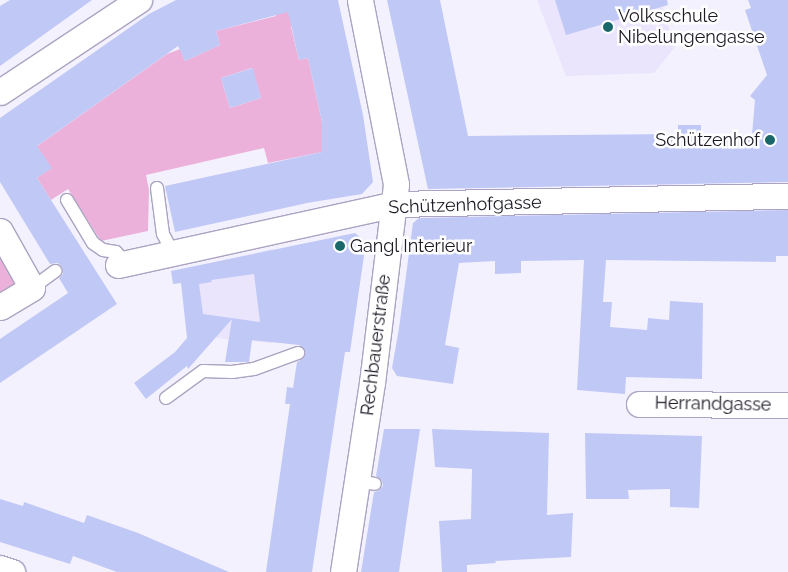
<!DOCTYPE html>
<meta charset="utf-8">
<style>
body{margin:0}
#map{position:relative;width:788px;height:572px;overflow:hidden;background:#f4f1fe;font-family:Raleway,sans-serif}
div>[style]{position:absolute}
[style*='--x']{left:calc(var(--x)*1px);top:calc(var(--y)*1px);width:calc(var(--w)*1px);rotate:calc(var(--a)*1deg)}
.built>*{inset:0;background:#eae4fc}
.green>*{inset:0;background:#ecb1da}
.building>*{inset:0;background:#c0c8f6}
.roads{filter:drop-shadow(1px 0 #aba3c1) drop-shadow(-1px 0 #aba3c1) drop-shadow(0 1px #aba3c1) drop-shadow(0 -1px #aba3c1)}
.lane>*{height:12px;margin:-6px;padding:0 6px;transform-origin:6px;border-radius:6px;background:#fff}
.street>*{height:25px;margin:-12.5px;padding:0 12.5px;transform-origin:12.5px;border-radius:12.5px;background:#fff}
.dots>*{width:14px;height:14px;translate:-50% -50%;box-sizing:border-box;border:2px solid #fff;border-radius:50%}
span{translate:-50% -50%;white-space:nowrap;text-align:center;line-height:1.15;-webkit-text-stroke:5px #fff;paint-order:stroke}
.poi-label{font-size:18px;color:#1d1925}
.left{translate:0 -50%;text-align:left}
.right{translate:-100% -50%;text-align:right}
.street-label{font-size:18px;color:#1d1925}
</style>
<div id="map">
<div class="built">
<i style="clip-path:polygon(537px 0,660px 0,675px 47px,654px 73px,566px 76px)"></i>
<i style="clip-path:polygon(273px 249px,279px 311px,272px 343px,216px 338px,194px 331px,180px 270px)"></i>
</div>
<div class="green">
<i style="clip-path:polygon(evenodd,299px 4px,291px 27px,299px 60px,308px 58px,322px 122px,322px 152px,268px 163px,264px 148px,146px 175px,149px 190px,148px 231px,101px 241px,68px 189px,51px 200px,37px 178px,51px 168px,33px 149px,167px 54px,180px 49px,185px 61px,220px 45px,216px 31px,276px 16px,274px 11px,299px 4px,252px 68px,261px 98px,230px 108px,221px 78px,252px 68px)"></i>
<i style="clip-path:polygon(0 252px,20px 282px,0 295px)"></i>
</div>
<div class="building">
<i style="clip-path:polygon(10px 0,92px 0,0 66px,0 6px)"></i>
<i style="clip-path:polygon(176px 0,338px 0,363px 115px,373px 182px,362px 194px,307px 203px,175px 232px,165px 186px,322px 152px,322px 122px,308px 58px,299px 60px,288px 12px,216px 31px,220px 45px,185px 61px,178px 46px,37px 146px,52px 168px,37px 178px,117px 304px,0 383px,0 339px,68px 293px,59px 278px,63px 274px,62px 267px,58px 263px,50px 264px,0 182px,0 118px,149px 14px)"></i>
<i style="clip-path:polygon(387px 0,440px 0,468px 136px,678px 134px,678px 125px,701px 125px,701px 136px,752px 135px,755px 100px,750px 96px,767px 75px,745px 10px,751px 8px,748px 0,788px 0,788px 182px,428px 189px)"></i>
<i style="clip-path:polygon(555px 0,667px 0,668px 5px,566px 35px)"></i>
<i style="clip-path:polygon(253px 68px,261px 98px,230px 108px,221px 78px)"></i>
<i style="clip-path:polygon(788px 210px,788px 256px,776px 256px,776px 262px,606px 260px,603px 302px,612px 302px,610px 327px,647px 330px,648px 318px,669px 320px,670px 301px,703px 303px,702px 379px,626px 377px,625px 394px,577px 390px,584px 260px,521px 261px,521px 273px,495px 274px,495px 261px,459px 263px,445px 345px,459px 348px,453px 384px,397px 376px,392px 368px,399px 328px,413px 223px,419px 218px)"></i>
<i style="clip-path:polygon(evenodd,355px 233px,366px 242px,350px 352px,345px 352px,312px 572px,266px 572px,290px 404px,285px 404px,287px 387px,293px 388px,297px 362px,304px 358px,305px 350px,299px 345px,252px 340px,249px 362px,225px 362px,232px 319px,188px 369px,187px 366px,146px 399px,134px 383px,175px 352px,187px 338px,181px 283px,173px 284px,171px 271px,355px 233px,254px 274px,260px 322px,203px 314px,199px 284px,212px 282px,211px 280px,254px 274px)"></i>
<i style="clip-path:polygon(384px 429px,420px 429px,399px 572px,361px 572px,374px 492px,378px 491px,383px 486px,382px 481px,376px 476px)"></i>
<i style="clip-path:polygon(432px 429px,549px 433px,547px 515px,573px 513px,571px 557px,495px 561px,496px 563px,467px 565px,467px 572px,442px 572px,439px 521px,471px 519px,472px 469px,435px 467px)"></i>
<i style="clip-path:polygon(585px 433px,702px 436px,699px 508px,670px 507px,670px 489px,628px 490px,629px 499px,586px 499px)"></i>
<i style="clip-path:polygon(0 499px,23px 506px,24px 502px,84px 523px,87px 515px,138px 533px,229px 572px,117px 572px,73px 556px,70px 564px,0 542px)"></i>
</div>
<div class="roads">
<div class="lane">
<i style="--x:157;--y:188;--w:46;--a:82.6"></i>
<i style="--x:163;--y:234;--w:21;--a:62"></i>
<i style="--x:67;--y:200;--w:50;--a:58.8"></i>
<i style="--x:93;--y:243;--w:12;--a:35"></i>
<i style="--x:103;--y:250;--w:13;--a:9"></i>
<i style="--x:116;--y:252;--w:15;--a:48"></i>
<i style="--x:32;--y:288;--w:29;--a:-36"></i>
<i style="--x:166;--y:398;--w:46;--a:-36.1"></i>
<i style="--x:203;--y:371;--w:29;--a:2"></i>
<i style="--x:232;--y:372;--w:22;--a:-8"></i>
<i style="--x:254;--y:369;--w:47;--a:-20"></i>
<i style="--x:357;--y:481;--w:18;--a:9"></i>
</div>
<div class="street">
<i style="--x:0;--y:92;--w:167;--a:-33.5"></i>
<i style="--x:0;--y:231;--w:65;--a:60.7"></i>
<i style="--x:32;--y:288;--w:37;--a:149"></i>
<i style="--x:118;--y:265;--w:284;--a:-12.4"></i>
<i style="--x:395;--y:204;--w:393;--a:-1.2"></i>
<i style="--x:639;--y:404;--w:149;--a:0.4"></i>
<i style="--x:0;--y:568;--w:13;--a:18"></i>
<i style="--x:343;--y:572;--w:191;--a:-81.3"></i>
<i style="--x:372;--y:383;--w:200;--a:-83.1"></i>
<i style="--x:396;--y:184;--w:187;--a:-101.1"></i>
</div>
</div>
<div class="dots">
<i style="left:608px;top:27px;background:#196768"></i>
<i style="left:770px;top:140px;background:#196768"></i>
<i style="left:340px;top:246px;background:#196768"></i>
</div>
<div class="poi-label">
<span class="left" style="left:618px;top:27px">Volksschule<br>Nibelungengasse</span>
<span class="right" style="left:760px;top:140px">Schützenhof</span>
<span class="left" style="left:350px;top:246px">Gangl Interieur</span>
</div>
<div class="street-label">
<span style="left:465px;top:205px;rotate:-2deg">Schützenhofgasse</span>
<span style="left:376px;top:345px;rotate:-83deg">Rechbauerstraße</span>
<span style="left:713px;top:404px;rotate:1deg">Herrandgasse</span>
</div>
</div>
